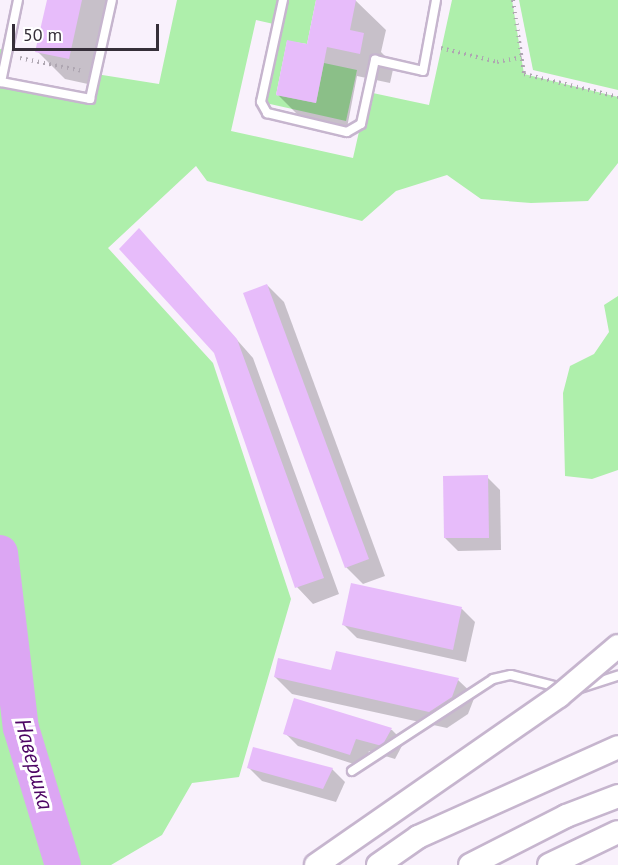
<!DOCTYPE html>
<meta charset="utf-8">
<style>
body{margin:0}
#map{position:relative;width:618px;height:865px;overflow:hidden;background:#f9f1fc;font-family:"PT Sans",sans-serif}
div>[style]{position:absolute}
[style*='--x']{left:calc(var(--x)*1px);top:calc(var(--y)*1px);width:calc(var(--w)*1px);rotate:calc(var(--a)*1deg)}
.green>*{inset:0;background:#aeefab}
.shadow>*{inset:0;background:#0003}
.river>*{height:36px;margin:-18px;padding:0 18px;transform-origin:18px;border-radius:18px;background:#dca6f3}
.building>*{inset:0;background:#e7bcfa}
.path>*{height:4px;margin-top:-2px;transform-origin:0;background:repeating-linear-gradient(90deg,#aea6b1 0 1.5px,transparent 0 6px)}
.roads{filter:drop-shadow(2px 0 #c6b5ce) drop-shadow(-2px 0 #c6b5ce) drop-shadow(0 2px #c6b5ce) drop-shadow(0 -2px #c6b5ce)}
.service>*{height:8px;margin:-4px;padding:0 4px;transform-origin:4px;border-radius:4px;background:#fff}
.secondary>*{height:22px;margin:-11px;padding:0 11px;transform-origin:11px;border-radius:11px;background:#fff}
.bridges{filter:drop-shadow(2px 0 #c6b5ce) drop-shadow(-2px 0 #c6b5ce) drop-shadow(0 2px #c6b5ce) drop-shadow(0 -2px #c6b5ce)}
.secondary-bridge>*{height:22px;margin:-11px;padding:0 11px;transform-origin:11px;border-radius:11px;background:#fff}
span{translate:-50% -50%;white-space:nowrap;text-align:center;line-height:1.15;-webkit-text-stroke:6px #fff;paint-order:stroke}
.water-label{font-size:22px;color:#4c0463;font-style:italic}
.scale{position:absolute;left:12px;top:24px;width:147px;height:27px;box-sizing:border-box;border:3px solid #362f39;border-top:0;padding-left:8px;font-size:18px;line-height:21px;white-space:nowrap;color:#362f39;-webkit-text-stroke:4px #fff;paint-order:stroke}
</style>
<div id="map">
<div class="green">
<i style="clip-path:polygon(177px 0,316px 0,307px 44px,287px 41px,276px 95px,316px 103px,324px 63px,357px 70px,346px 121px,261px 102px,278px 25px,256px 20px,231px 131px,353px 158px,368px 92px,429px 105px,452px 0,512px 0,524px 74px,618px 97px,618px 163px,588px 201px,531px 203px,481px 199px,447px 175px,396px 191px,362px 221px,207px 181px,196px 166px,108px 248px,213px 363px,291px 599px,239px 777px,192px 783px,162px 835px,111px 865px,0 865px,0 49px,8px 51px,2px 82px,90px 99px,96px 74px,159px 84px)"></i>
<i style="clip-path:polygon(519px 0,618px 0,618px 90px,533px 70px)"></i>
<i style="clip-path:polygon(618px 296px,618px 470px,592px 479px,565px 476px,563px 393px,570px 366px,594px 354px,609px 332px,604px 305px)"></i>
</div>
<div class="shadow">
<i style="clip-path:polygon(48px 0,116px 0,97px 86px,65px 79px,37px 51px)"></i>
<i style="clip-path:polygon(317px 0,355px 0,386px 30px,381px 52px,394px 65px,390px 83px,357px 76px,346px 133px,308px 125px,278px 95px,308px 46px)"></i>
<i style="clip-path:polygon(155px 247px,253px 358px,339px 594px,313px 604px,297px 587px,215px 352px)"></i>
<i style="clip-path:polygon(267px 285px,284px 302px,385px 576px,363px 584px,346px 567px)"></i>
<i style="clip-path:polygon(487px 477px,500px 490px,501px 550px,458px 551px,445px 538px)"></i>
<i style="clip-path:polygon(462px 609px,475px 622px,466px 662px,357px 638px,344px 625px)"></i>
<i style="clip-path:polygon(332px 672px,458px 680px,475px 696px,468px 714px,447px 728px,292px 694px,275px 677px)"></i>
<i style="clip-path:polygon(295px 700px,392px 730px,404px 742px,395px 759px,369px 751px,363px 767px,298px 746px,285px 733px)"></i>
<i style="clip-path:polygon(249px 768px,332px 769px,345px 782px,336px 802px,262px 781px)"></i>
</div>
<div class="river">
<i style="--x:0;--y:553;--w:176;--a:83.2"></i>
<i style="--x:21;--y:728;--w:143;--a:73"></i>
</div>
<div class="building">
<i style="clip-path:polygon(47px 0,82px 0,69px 59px,35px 52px)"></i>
<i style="clip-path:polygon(316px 0,356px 0,350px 30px,364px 33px,360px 54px,327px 47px,316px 103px,276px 95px,287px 40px,307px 44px)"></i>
<i style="clip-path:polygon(139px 228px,237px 339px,324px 578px,295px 588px,214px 353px,119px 249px)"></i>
<i style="clip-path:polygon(267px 284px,369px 559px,345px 568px,243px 293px)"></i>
<i style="clip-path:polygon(488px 475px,489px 538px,444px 538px,443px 476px)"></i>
<i style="clip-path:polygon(351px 583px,462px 607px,453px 650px,342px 625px)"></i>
<i style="clip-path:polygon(336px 651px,459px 678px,452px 697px,429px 712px,274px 677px,278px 658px,331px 670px)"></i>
<i style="clip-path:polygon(294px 698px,392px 728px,382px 746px,356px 739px,350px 755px,283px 734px)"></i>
<i style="clip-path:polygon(253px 747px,333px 768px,323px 789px,247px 768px)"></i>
</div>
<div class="path">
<i style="--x:513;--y:0;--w:75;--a:81.5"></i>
<i style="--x:524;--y:74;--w:97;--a:13.7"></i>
<i style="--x:441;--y:48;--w:58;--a:14"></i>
<i style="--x:497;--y:62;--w:25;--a:-11"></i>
<i style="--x:20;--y:58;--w:64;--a:11.7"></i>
</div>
<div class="roads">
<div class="service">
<i style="--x:18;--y:0;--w:84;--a:101.7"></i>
<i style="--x:1;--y:82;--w:91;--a:10.8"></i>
<i style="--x:90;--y:99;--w:101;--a:-77.5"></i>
<i style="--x:283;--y:0;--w:104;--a:102.2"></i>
<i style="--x:261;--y:102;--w:13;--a:61"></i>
<i style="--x:267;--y:113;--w:82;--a:13.4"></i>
<i style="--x:347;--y:132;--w:16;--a:-30"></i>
<i style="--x:361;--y:124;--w:66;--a:-77.7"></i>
<i style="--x:375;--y:60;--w:49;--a:12.9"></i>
<i style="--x:423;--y:71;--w:72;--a:-79.6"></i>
<i style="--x:580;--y:688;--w:40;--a:-18"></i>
<i style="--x:352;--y:771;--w:168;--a:-33.1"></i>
<i style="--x:493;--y:679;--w:18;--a:-13"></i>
<i style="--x:511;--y:675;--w:53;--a:14.3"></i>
</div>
<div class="secondary">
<i style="--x:378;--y:865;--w:49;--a:-35"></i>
<i style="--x:418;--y:837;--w:219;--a:-24.2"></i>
<i style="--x:470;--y:865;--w:108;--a:-27"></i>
<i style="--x:566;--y:816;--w:56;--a:-21"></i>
<i style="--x:549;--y:865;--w:76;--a:-25.6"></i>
</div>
</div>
<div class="bridges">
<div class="secondary-bridge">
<i style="--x:316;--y:865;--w:296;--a:-34.8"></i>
<i style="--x:559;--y:696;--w:77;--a:-40.3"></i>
</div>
</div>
<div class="water-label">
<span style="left:34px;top:764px;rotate:75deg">Навершка</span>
</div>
<div class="scale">50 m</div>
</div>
